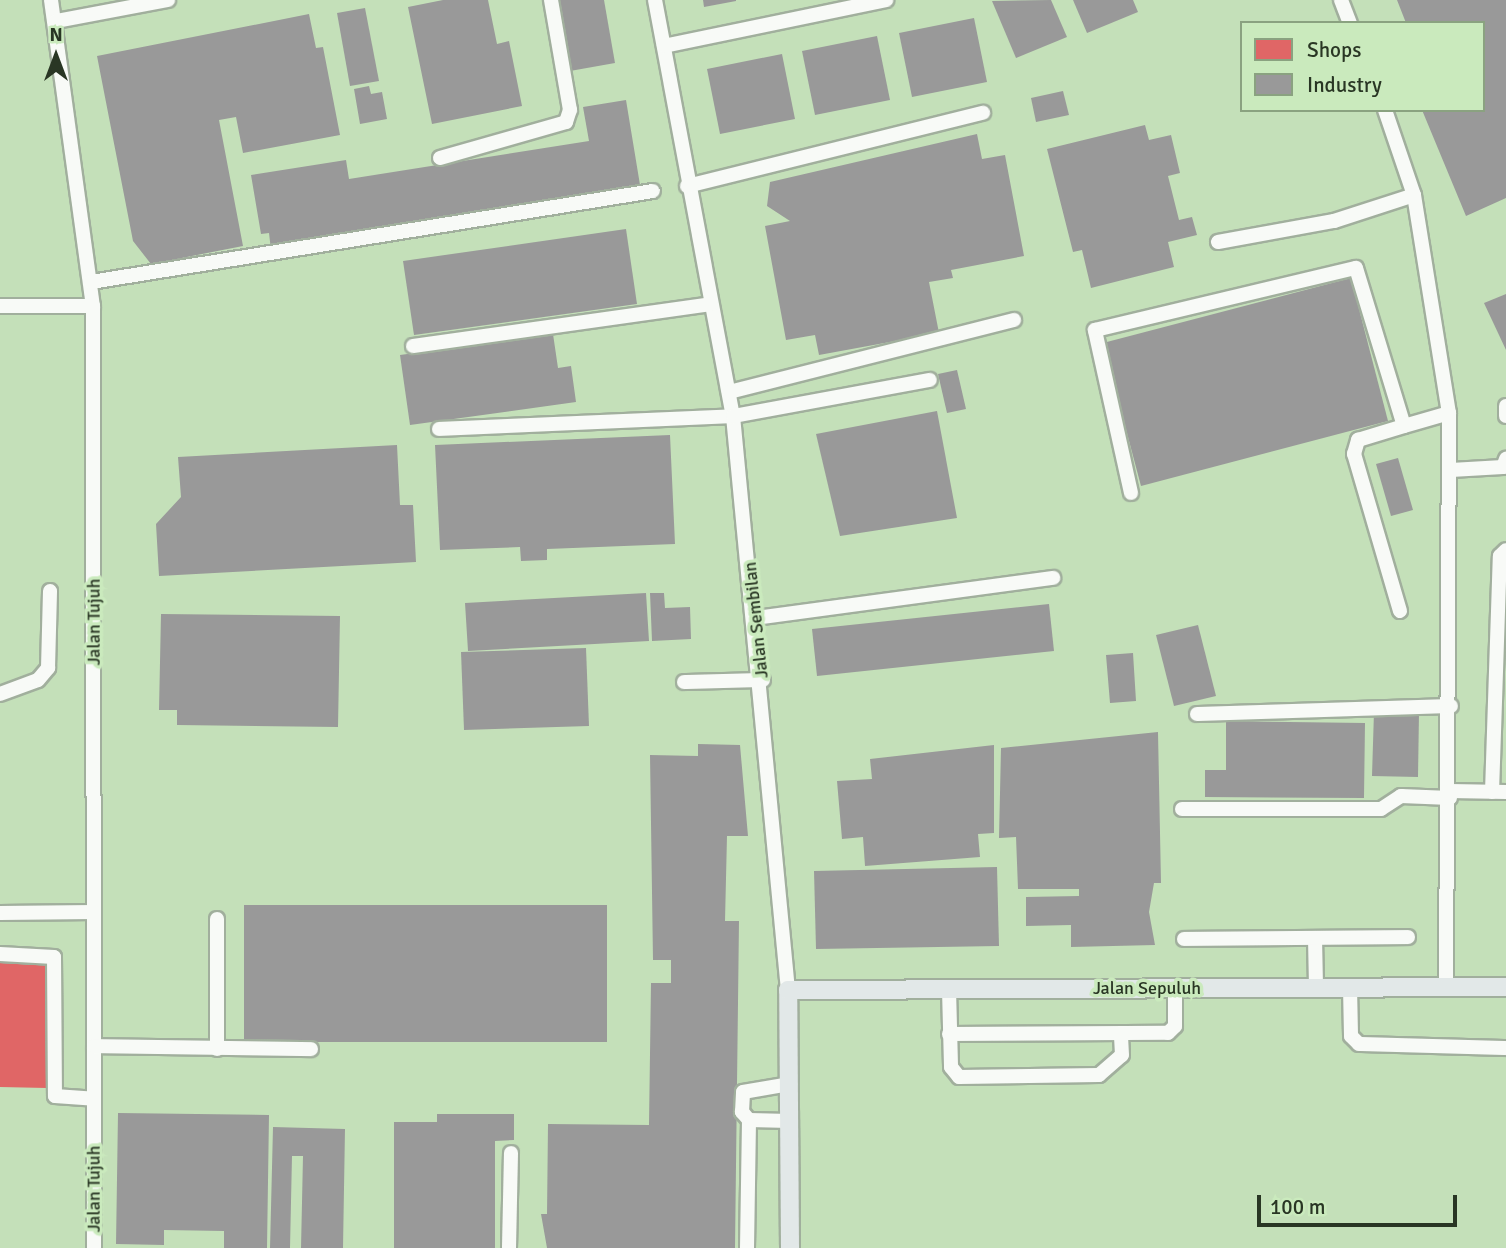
<!DOCTYPE html>
<style>
body{margin:0}
#map{position:relative;width:1506px;height:1248px;overflow:hidden;background:#cee0c8;font-family:Signika,sans-serif}
div>[style]{position:absolute}
[style*='--x']{left:calc(var(--x)*1px);top:calc(var(--y)*1px);width:calc(var(--w)*1px);rotate:calc(var(--a)*1deg)}
.built>*{inset:0;background:#c4e0b9}
.shops>*{inset:0;background:#e06666}
.industry>*{inset:0;background:#999}
.roads{filter:drop-shadow(2px 0 #a1af9d) drop-shadow(-2px 0 #a1af9d) drop-shadow(0 2px #a1af9d) drop-shadow(0 -2px #a1af9d)}
.minor>*{height:14px;margin:-7px;padding:0 7px;transform-origin:7px;border-radius:7px;background:#f8faf7}
.major>*{height:18px;margin:-9px;padding:0 9px;transform-origin:9px;border-radius:9px;background:#e2e8e8}
span{translate:-50% -50%;white-space:nowrap;text-align:center;line-height:1.15;-webkit-text-stroke:7px #caeabd;paint-order:stroke}
.street-label{font-size:18px;color:#293624}
.legend{position:absolute;left:1240px;top:21px;width:245px;height:91px;box-sizing:border-box;background:#caeabd;border:2px solid #8aa280;margin:0;padding:9px 12px;list-style:none;font-size:21px;color:#293624}
.legend li{display:flex;align-items:center;gap:14px;height:35px}
.legend b{width:35px;border:2px solid #8aa280}
.north{position:absolute;left:21px;top:21px;width:70px;height:70px;-webkit-text-stroke:5px #caeabd;paint-order:stroke;rotate:0deg;font-size:19px;font-weight:700;line-height:28px;text-align:center;color:#293624}
.north::after{content:'';display:block;margin:auto;width:24px;height:32px;background:#293624;clip-path:polygon(50% 0,100% 100%,50% 72%,0 100%)}
.scale{position:absolute;left:1257px;top:1195px;width:200px;height:32px;box-sizing:border-box;border:4px solid #293624;border-top:0;padding-left:9px;font-size:21px;line-height:24px;white-space:nowrap;color:#293624;-webkit-text-stroke:5px #caeabd;paint-order:stroke}
</style>
<div id="map">
<div class="built">
<i style="clip-path:polygon(evenodd,0 0,1506px 0,1506px 1248px,0 1248px,0 0,1242px 23px,1483px 23px,1483px 110px,1242px 110px,1242px 23px)"></i>
</div>
<div class="shops">
<i style="clip-path:polygon(0 962px,48px 962px,47px 1088px,0 1087px)"></i>
</div>
<div class="industry">
<i style="clip-path:polygon(443px 0,488px 0,497px 44px,509px 41px,522px 106px,432px 124px,408px 7px)"></i>
<i style="clip-path:polygon(557px 0,604px 0,615px 63px,570px 71px)"></i>
<i style="clip-path:polygon(703px 0,736px 0,736px 1px,704px 7px)"></i>
<i style="clip-path:polygon(1051px 0,1067px 37px,1016px 58px,992px 1px)"></i>
<i style="clip-path:polygon(1073px 0,1133px 0,1138px 12px,1087px 33px)"></i>
<i style="clip-path:polygon(1397px 0,1506px 0,1506px 198px,1466px 216px,1422px 110px,1483px 110px,1483px 23px,1406px 23px)"></i>
<i style="clip-path:polygon(365px 8px,379px 81px,350px 86px,337px 13px)"></i>
<i style="clip-path:polygon(309px 14px,316px 48px,323px 47px,340px 135px,243px 153px,236px 117px,219px 120px,243px 246px,151px 264px,133px 241px,97px 56px)"></i>
<i style="clip-path:polygon(974px 18px,987px 82px,912px 97px,899px 33px)"></i>
<i style="clip-path:polygon(877px 36px,890px 100px,815px 115px,802px 51px)"></i>
<i style="clip-path:polygon(782px 54px,795px 119px,720px 134px,707px 69px)"></i>
<i style="clip-path:polygon(369px 86px,371px 94px,382px 92px,387px 119px,360px 124px,354px 89px)"></i>
<i style="clip-path:polygon(1063px 91px,1069px 115px,1036px 122px,1031px 98px)"></i>
<i style="clip-path:polygon(626px 100px,641px 191px,271px 250px,269px 233px,261px 234px,251px 175px,346px 160px,349px 179px,589px 141px,583px 107px)"></i>
<i style="clip-path:polygon(1145px 125px,1149px 140px,1171px 135px,1180px 173px,1168px 176px,1179px 220px,1192px 217px,1197px 235px,1168px 242px,1174px 267px,1091px 288px,1082px 250px,1073px 252px,1047px 149px)"></i>
<i style="clip-path:polygon(977px 134px,982px 159px,1005px 155px,1024px 256px,951px 270px,953px 278px,929px 282px,939px 333px,819px 355px,815px 335px,786px 340px,765px 226px,790px 221px,767px 206px,770px 182px)"></i>
<i style="clip-path:polygon(626px 229px,637px 304px,414px 335px,403px 261px)"></i>
<i style="clip-path:polygon(1351px 278px,1388px 421px,1141px 486px,1103px 343px)"></i>
<i style="clip-path:polygon(1506px 294px,1506px 350px,1484px 303px)"></i>
<i style="clip-path:polygon(553px 334px,558px 368px,571px 366px,576px 402px,410px 425px,400px 355px)"></i>
<i style="clip-path:polygon(957px 370px,966px 409px,947px 413px,938px 374px)"></i>
<i style="clip-path:polygon(937px 411px,957px 518px,840px 536px,816px 434px)"></i>
<i style="clip-path:polygon(670px 435px,675px 544px,547px 549px,547px 560px,521px 561px,520px 547px,440px 550px,435px 445px)"></i>
<i style="clip-path:polygon(397px 445px,400px 505px,413px 505px,416px 562px,159px 576px,156px 524px,181px 497px,178px 457px)"></i>
<i style="clip-path:polygon(1398px 458px,1413px 510px,1391px 516px,1376px 464px)"></i>
<i style="clip-path:polygon(646px 593px,649px 641px,468px 651px,465px 603px)"></i>
<i style="clip-path:polygon(650px 593px,664px 593px,665px 608px,690px 607px,691px 639px,652px 641px)"></i>
<i style="clip-path:polygon(1049px 604px,1054px 651px,817px 676px,812px 629px)"></i>
<i style="clip-path:polygon(161px 614px,340px 616px,338px 727px,177px 725px,177px 710px,159px 710px)"></i>
<i style="clip-path:polygon(1198px 625px,1216px 696px,1174px 706px,1156px 635px)"></i>
<i style="clip-path:polygon(586px 648px,589px 726px,464px 730px,461px 652px)"></i>
<i style="clip-path:polygon(1133px 653px,1136px 701px,1110px 703px,1106px 655px)"></i>
<i style="clip-path:polygon(1374px 711px,1419px 712px,1418px 777px,1372px 776px)"></i>
<i style="clip-path:polygon(1226px 721px,1365px 723px,1364px 798px,1205px 797px,1205px 770px,1226px 770px)"></i>
<i style="clip-path:polygon(1158px 732px,1161px 883px,1154px 883px,1149px 912px,1155px 945px,1071px 947px,1071px 925px,1026px 926px,1026px 897px,1079px 896px,1079px 889px,1018px 889px,1016px 837px,999px 838px,1001px 748px)"></i>
<i style="clip-path:polygon(698px 744px,740px 745px,748px 836px,727px 836px,725px 921px,739px 921px,735px 1248px,547px 1248px,541px 1214px,547px 1214px,548px 1124px,649px 1125px,651px 983px,671px 983px,671px 960px,653px 960px,650px 755px,698px 756px)"></i>
<i style="clip-path:polygon(994px 745px,994px 833px,978px 834px,980px 857px,865px 866px,863px 837px,842px 839px,837px 781px,872px 779px,870px 759px)"></i>
<i style="clip-path:polygon(997px 867px,999px 946px,816px 949px,814px 871px)"></i>
<i style="clip-path:polygon(244px 905px,607px 905px,607px 1042px,244px 1042px)"></i>
<i style="clip-path:polygon(118px 1113px,269px 1115px,267px 1248px,224px 1248px,224px 1231px,164px 1230px,164px 1245px,116px 1244px)"></i>
<i style="clip-path:polygon(437px 1114px,514px 1114px,514px 1140px,495px 1141px,495px 1248px,394px 1248px,394px 1122px,437px 1122px)"></i>
<i style="clip-path:polygon(273px 1127px,345px 1129px,343px 1248px,301px 1248px,303px 1156px,292px 1156px,290px 1248px,270px 1248px)"></i>
</div>
<div class="roads">
<div class="minor">
<i style="--x:51;--y:0;--w:309;--a:82.2"></i>
<i style="--x:93;--y:306;--w:942;--a:89.94"></i>
<i style="--x:655;--y:0;--w:423;--a:79.4"></i>
<i style="--x:733;--y:416;--w:577;--a:84.53"></i>
<i style="--x:1341;--y:0;--w:25;--a:69"></i>
<i style="--x:56;--y:21;--w:114;--a:-10.6"></i>
<i style="--x:664;--y:46;--w:227;--a:-11.7"></i>
<i style="--x:1385;--y:110;--w:90;--a:71.2"></i>
<i style="--x:1414;--y:195;--w:221;--a:80.9"></i>
<i style="--x:1449;--y:413;--w:574;--a:90.3"></i>
<i style="--x:440;--y:158;--w:131;--a:-15.9"></i>
<i style="--x:566;--y:122;--w:13;--a:-72"></i>
<i style="--x:570;--y:110;--w:112;--a:-99.8"></i>
<i style="--x:687;--y:186;--w:305;--a:-13.9"></i>
<i style="--x:1218;--y:242;--w:118;--a:-10.3"></i>
<i style="--x:1334;--y:221;--w:84;--a:-18"></i>
<i style="--x:91;--y:282;--w:569;--a:-9.2"></i>
<i style="--x:0;--y:306;--w:93;--a:0"></i>
<i style="--x:413;--y:346;--w:301;--a:-8"></i>
<i style="--x:729;--y:392;--w:294;--a:-14.2"></i>
<i style="--x:1506;--y:406;--w:10;--a:90"></i>
<i style="--x:439;--y:429;--w:294;--a:-2.5"></i>
<i style="--x:733;--y:416;--w:200;--a:-10.4"></i>
<i style="--x:1451;--y:470;--w:52;--a:-3.3"></i>
<i style="--x:1503;--y:467;--w:9;--a:-69"></i>
<i style="--x:1131;--y:493;--w:167;--a:-102.5"></i>
<i style="--x:1095;--y:330;--w:268;--a:-13.4"></i>
<i style="--x:1356;--y:268;--w:165;--a:73.1"></i>
<i style="--x:1404;--y:426;--w:47;--a:-16.1"></i>
<i style="--x:1400;--y:611;--w:164;--a:-106.3"></i>
<i style="--x:1354;--y:454;--w:15;--a:-74"></i>
<i style="--x:1358;--y:440;--w:48;--a:-16.9"></i>
<i style="--x:756;--y:618;--w:300;--a:-7.7"></i>
<i style="--x:684;--y:682;--w:79;--a:-1.5"></i>
<i style="--x:0;--y:694;--w:40;--a:-20.2"></i>
<i style="--x:38;--y:680;--w:16;--a:-50"></i>
<i style="--x:48;--y:668;--w:77;--a:-88.5"></i>
<i style="--x:1197;--y:714;--w:254;--a:-1.8"></i>
<i style="--x:1450;--y:791;--w:56;--a:1"></i>
<i style="--x:1492;--y:792;--w:236;--a:-88.1"></i>
<i style="--x:1500;--y:556;--w:8;--a:-45"></i>
<i style="--x:1182;--y:809;--w:199;--a:0"></i>
<i style="--x:1381;--y:809;--w:24;--a:-33"></i>
<i style="--x:1401;--y:796;--w:49;--a:2.3"></i>
<i style="--x:0;--y:913;--w:94;--a:-0.6"></i>
<i style="--x:1315;--y:938;--w:49;--a:88.8"></i>
<i style="--x:1184;--y:939;--w:224;--a:-0.5"></i>
<i style="--x:0;--y:954;--w:54;--a:3.2"></i>
<i style="--x:54;--y:957;--w:139;--a:89.6"></i>
<i style="--x:55;--y:1096;--w:39;--a:4"></i>
<i style="--x:1350;--y:987;--w:49;--a:88.8"></i>
<i style="--x:1351;--y:1036;--w:11;--a:45"></i>
<i style="--x:1359;--y:1044;--w:147;--a:1.6"></i>
<i style="--x:949;--y:989;--w:78;--a:88.5"></i>
<i style="--x:951;--y:1067;--w:13;--a:51"></i>
<i style="--x:959;--y:1077;--w:140;--a:-0.8"></i>
<i style="--x:1099;--y:1075;--w:30;--a:-41"></i>
<i style="--x:1122;--y:1055;--w:22;--a:-93"></i>
<i style="--x:949;--y:1034;--w:219;--a:-0.3"></i>
<i style="--x:1168;--y:1033;--w:10;--a:-45"></i>
<i style="--x:1175;--y:1026;--w:38;--a:-90"></i>
<i style="--x:94;--y:1046;--w:217;--a:0.8"></i>
<i style="--x:217;--y:1049;--w:130;--a:-90"></i>
<i style="--x:749;--y:1120;--w:41;--a:1.4"></i>
<i style="--x:509;--y:1248;--w:95;--a:-88.8"></i>
<i style="--x:747;--y:1248;--w:128;--a:-89.1"></i>
<i style="--x:749;--y:1120;--w:11;--a:-131"></i>
<i style="--x:742;--y:1112;--w:20;--a:-87"></i>
<i style="--x:743;--y:1092;--w:48;--a:-9.7"></i>
</div>
<div class="major">
<i style="--x:790;--y:1248;--w:258;--a:-90.4"></i>
<i style="--x:788;--y:990;--w:718;--a:-0.24"></i>
</div>
</div>
<div class="street-label">
<span style="left:756px;top:620px;rotate:-96deg">Jalan Sembilan</span>
<span style="left:94px;top:622px;rotate:-90deg">Jalan Tujuh</span>
<span style="left:1147px;top:988px">Jalan Sepuluh</span>
<span style="left:94px;top:1189px;rotate:-90deg">Jalan Tujuh</span>
</div>
<ul class="legend">
<li><b style="height:19px;background:#e06666"></b>Shops</li>
<li><b style="height:19px;background:#999"></b>Industry</li>
</ul>
<div class="north">N</div>
<div class="scale">100 m</div>
</div>
